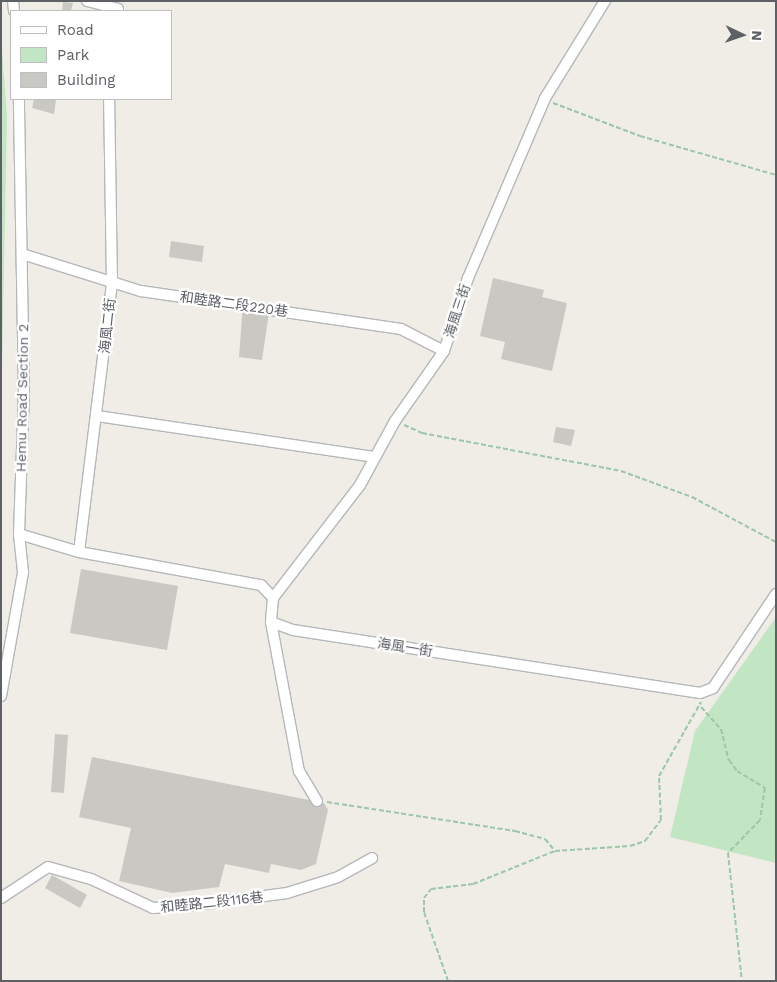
<!DOCTYPE html>
<meta charset="utf-8">
<style>
body{margin:0}
#map{position:relative;width:777px;height:982px;overflow:hidden;background:#efede5;font-family:"Work Sans","Noto Sans TC",sans-serif}
div>[style]{position:absolute}
[style*='--x']{left:calc(var(--x)*1px);top:calc(var(--y)*1px);width:calc(var(--w)*1px);rotate:calc(var(--a)*1deg)}
.green>*{inset:0;background:#c2e6c3}
.building>*{inset:0;background:#cac8c2}
.path>*{height:2px;margin-top:-1px;transform-origin:0;background:repeating-linear-gradient(90deg,#9cc6a8 0 5px,transparent 0 7.5px)}
.roads{filter:drop-shadow(1px 0 #b5b7bb) drop-shadow(-1px 0 #b5b7bb) drop-shadow(0 1px #b5b7bb) drop-shadow(0 -1px #b5b7bb)}
.minor>*{height:10px;margin:-5px;padding:0 5px;transform-origin:5px;border-radius:5px;background:#fff}
span{translate:-50% -50%;white-space:nowrap;text-align:center;line-height:1.15;-webkit-text-stroke:4.5px #fff;paint-order:stroke}
.street-label{font-size:14px;color:#5d6065}
.frame{position:absolute;inset:0;border:2px solid #5d6065;pointer-events:none}
.legend{position:absolute;left:10px;top:10px;width:162px;height:90px;box-sizing:border-box;background:#fff;border:1px solid #bebfc1;margin:0;padding:6px 9px;list-style:none;font-size:15px;color:#5d6065}
.legend li{display:flex;align-items:center;gap:10px;height:25px}
.legend b{width:25px;border:1px solid #bebfc1}
.north{position:absolute;left:717px;top:10px;width:50px;height:50px;-webkit-text-stroke:4px #fff;paint-order:stroke;rotate:93deg;font-size:14px;font-weight:700;line-height:20px;text-align:center;color:#5d6065}
.north::after{content:'';display:block;margin:auto;width:18px;height:22px;background:#5d6065;clip-path:polygon(50% 0,100% 100%,50% 72%,0 100%)}
</style>
<div id="map">
<div class="green">
<i style="clip-path:polygon(1px 36px,7px 116px,1px 419px)"></i>
<i style="clip-path:polygon(776px 617px,776px 863px,670px 837px,695px 731px)"></i>
</div>
<div class="building">
<i style="clip-path:polygon(63px 2px,73px 3px,71px 11px,62px 11px)"></i>
<i style="clip-path:polygon(34px 99px,56px 99px,54px 114px,32px 108px)"></i>
<i style="clip-path:polygon(171px 241px,204px 246px,202px 262px,169px 257px)"></i>
<i style="clip-path:polygon(493px 278px,544px 290px,542px 297px,567px 303px,552px 371px,501px 359px,505px 342px,480px 336px)"></i>
<i style="clip-path:polygon(243px 302px,270px 306px,262px 360px,239px 357px)"></i>
<i style="clip-path:polygon(556px 427px,575px 430px,571px 446px,553px 442px)"></i>
<i style="clip-path:polygon(81px 569px,178px 586px,167px 650px,70px 633px)"></i>
<i style="clip-path:polygon(55px 734px,68px 735px,64px 793px,51px 792px)"></i>
<i style="clip-path:polygon(92px 757px,324px 803px,328px 810px,316px 864px,301px 870px,271px 864px,269px 873px,225px 864px,219px 887px,172px 893px,119px 881px,131px 828px,79px 817px)"></i>
<i style="clip-path:polygon(52px 875px,87px 895px,80px 908px,45px 888px)"></i>
</div>
<div class="path">
<i style="--x:553;--y:103;--w:93;--a:20.8"></i>
<i style="--x:640;--y:136;--w:141;--a:16"></i>
<i style="--x:404;--y:425;--w:20;--a:24"></i>
<i style="--x:422;--y:433;--w:203;--a:10.8"></i>
<i style="--x:621;--y:471;--w:76;--a:20.1"></i>
<i style="--x:692;--y:497;--w:95;--a:28.2"></i>
<i style="--x:701;--y:707;--w:30;--a:48"></i>
<i style="--x:721;--y:729;--w:32;--a:76"></i>
<i style="--x:729;--y:760;--w:14;--a:54"></i>
<i style="--x:737;--y:771;--w:33;--a:31"></i>
<i style="--x:765;--y:788;--w:32;--a:99"></i>
<i style="--x:760;--y:820;--w:46;--a:134.1"></i>
<i style="--x:728;--y:853;--w:129;--a:83.8"></i>
<i style="--x:327;--y:802;--w:190;--a:8.8"></i>
<i style="--x:515;--y:831;--w:31;--a:15"></i>
<i style="--x:545;--y:839;--w:16;--a:50"></i>
<i style="--x:448;--y:981;--w:73;--a:-109.2"></i>
<i style="--x:424;--y:912;--w:14;--a:-90"></i>
<i style="--x:424;--y:898;--w:11;--a:-52"></i>
<i style="--x:431;--y:889;--w:42;--a:-6.8"></i>
<i style="--x:473;--y:884;--w:88;--a:-21.9"></i>
<i style="--x:555;--y:851;--w:75;--a:-3.8"></i>
<i style="--x:630;--y:846;--w:16;--a:-18"></i>
<i style="--x:645;--y:841;--w:26;--a:-53"></i>
<i style="--x:661;--y:820;--w:44;--a:-92.6"></i>
<i style="--x:659;--y:776;--w:85;--a:-60.4"></i>
</div>
<div class="roads">
<div class="minor">
<i style="--x:13;--y:1;--w:10;--a:84"></i>
<i style="--x:87;--y:1;--w:32;--a:14"></i>
<i style="--x:22;--y:254;--w:125;--a:17.3"></i>
<i style="--x:141;--y:291;--w:263;--a:8.3"></i>
<i style="--x:401;--y:329;--w:48;--a:27.1"></i>
<i style="--x:97;--y:416;--w:280;--a:8.4"></i>
<i style="--x:19;--y:534;--w:63;--a:16.7"></i>
<i style="--x:79;--y:552;--w:185;--a:10.3"></i>
<i style="--x:261;--y:585;--w:18;--a:47"></i>
<i style="--x:273;--y:598;--w:24;--a:95"></i>
<i style="--x:271;--y:622;--w:23;--a:20"></i>
<i style="--x:293;--y:630;--w:412;--a:8.8"></i>
<i style="--x:700;--y:693;--w:14;--a:-21"></i>
<i style="--x:713;--y:688;--w:113;--a:-56.2"></i>
<i style="--x:79;--y:552;--w:270;--a:-83"></i>
<i style="--x:112;--y:284;--w:185;--a:-90.9"></i>
<i style="--x:273;--y:598;--w:143;--a:-52.4"></i>
<i style="--x:360;--y:485;--w:73;--a:-61.3"></i>
<i style="--x:395;--y:421;--w:85;--a:-55"></i>
<i style="--x:444;--y:351;--w:77;--a:-71.8"></i>
<i style="--x:468;--y:278;--w:196;--a:-66.8"></i>
<i style="--x:545;--y:98;--w:114;--a:-58.3"></i>
<i style="--x:271;--y:622;--w:152;--a:79.4"></i>
<i style="--x:299;--y:771;--w:35;--a:59"></i>
<i style="--x:1;--y:696;--w:126;--a:-79.9"></i>
<i style="--x:23;--y:572;--w:38;--a:-96"></i>
<i style="--x:19;--y:534;--w:140;--a:-88"></i>
<i style="--x:24;--y:394;--w:295;--a:-91"></i>
<i style="--x:1;--y:898;--w:56;--a:-33.4"></i>
<i style="--x:48;--y:867;--w:45;--a:15.6"></i>
<i style="--x:91;--y:879;--w:68;--a:25.1"></i>
<i style="--x:153;--y:908;--w:42;--a:-4.1"></i>
<i style="--x:195;--y:905;--w:93;--a:-7.4"></i>
<i style="--x:287;--y:893;--w:53;--a:-17.4"></i>
<i style="--x:338;--y:877;--w:39;--a:-29"></i>
</div>
</div>
<div class="street-label">
<span style="left:234px;top:304px;rotate:8deg">和睦路二段220巷</span>
<span style="left:457px;top:311px;rotate:-72deg">海風三街</span>
<span style="left:107px;top:326px;rotate:-84deg">海風二街</span>
<span style="left:22px;top:398px;rotate:-89deg">Hemu Road Section 2</span>
<span style="left:405px;top:647px;rotate:9deg">海風一街</span>
<span style="left:212px;top:902px;rotate:-6deg">和睦路二段116巷</span>
</div>
<div class="frame"></div>
<ul class="legend">
<li><b style="height:6px;background:#fff"></b>Road</li>
<li><b style="height:14px;background:#c2e6c3"></b>Park</li>
<li><b style="height:14px;background:#cac8c2"></b>Building</li>
</ul>
<div class="north">N</div>
</div>
